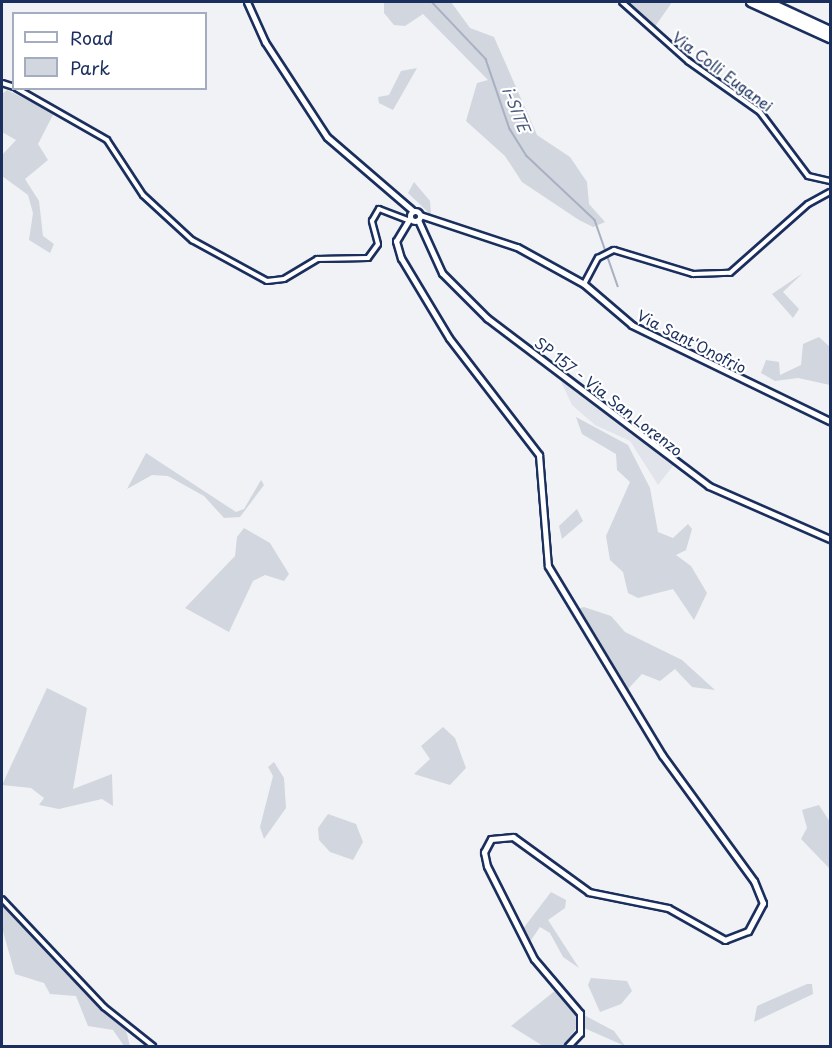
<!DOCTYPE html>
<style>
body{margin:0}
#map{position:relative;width:832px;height:1048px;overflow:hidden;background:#f1f2f5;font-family:"Playpen Sans",sans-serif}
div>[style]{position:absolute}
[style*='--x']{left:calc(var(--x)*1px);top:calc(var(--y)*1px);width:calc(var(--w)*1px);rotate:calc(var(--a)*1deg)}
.built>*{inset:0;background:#e1e4ea}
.green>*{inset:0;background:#d2d6df}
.stream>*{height:1.5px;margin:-0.75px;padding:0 0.75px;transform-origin:0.75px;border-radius:0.75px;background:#a8b0c2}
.roads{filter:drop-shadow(2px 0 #1b2f5e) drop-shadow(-2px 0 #1b2f5e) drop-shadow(0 2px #1b2f5e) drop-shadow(0 -2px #1b2f5e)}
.street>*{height:4px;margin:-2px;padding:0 2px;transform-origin:2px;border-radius:2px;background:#fff}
.secondary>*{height:5px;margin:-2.5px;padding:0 2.5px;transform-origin:2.5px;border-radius:2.5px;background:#fff}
.secondary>.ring{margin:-2.5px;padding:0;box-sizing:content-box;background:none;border:5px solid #fff;border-radius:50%}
.highway>*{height:8px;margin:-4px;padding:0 4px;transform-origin:4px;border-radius:4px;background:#fff}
span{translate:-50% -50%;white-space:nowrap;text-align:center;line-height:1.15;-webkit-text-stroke:4.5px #fff;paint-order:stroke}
.street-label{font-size:15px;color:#1b2f5e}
.water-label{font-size:16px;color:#4c5c81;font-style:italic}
.frame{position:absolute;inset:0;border:3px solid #1b2f5e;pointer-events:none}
.legend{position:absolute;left:12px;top:12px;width:195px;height:78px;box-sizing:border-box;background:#fff;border:2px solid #a4acbf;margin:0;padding:8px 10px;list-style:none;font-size:18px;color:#1b2f5e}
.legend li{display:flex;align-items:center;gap:12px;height:30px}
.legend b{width:30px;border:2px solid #a4acbf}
</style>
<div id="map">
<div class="built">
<i style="clip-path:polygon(557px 373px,676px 462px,658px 485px,630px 441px,595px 425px,572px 405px)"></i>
</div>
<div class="green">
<i style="clip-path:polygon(384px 2px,451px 2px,470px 28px,494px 37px,537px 135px,570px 157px,587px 182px,589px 204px,605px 222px,593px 227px,579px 220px,522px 182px,505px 156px,466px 121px,477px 83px,488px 80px,423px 14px,405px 26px,394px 25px,384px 13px)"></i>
<i style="clip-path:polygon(626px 2px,672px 2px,652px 31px)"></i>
<i style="clip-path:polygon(417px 68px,393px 110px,379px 103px,378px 97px,389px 95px,401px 71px)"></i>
<i style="clip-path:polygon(7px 90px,54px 113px,38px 144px,48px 160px,25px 179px,39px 201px,43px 236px,54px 244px,50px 253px,29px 240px,33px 213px,28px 195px,2px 176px,2px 155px,16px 140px,2px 132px,2px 94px)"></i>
<i style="clip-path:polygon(414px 182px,430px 201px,431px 215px,408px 193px)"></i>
<i style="clip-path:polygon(803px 273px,783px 292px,799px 309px,793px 318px,772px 294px)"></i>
<i style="clip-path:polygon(819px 337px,830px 347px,830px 385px,798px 378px,775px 381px,761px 373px,766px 360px,779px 362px,780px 375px,801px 365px,803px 344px)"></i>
<i style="clip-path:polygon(576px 417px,628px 445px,650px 488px,658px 532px,673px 538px,688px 524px,692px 529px,686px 550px,676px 555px,691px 566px,707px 593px,694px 620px,673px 589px,638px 598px,628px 593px,623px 572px,610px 560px,606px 536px,630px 482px,617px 470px,616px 454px,582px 434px)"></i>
<i style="clip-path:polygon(146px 453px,236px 512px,244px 509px,261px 480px,264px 485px,240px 517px,224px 518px,204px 496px,168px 476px,152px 475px,127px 489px)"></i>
<i style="clip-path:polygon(577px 509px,583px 521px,562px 539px,559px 526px)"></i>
<i style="clip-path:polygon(244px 528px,270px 543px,289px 574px,284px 581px,265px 575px,253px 581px,229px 632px,185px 608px,235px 556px,237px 537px)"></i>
<i style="clip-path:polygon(584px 607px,611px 616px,625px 632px,682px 660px,715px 690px,692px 687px,675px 669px,660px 681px,642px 674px,629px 688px,629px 698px,577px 609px)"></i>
<i style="clip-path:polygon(47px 688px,87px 708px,73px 789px,112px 774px,113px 806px,102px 799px,59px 809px,39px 805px,44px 798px,31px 788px,2px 785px)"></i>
<i style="clip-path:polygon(443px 727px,455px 738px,466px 768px,450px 785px,414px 774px,430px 759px,421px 746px)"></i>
<i style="clip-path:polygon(274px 762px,284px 778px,286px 808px,264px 839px,260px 827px,273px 776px,268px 767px)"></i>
<i style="clip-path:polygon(819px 805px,830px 822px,830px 869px,801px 839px,807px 828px,802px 810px)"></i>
<i style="clip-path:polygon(328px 814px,356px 824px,363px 842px,353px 860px,330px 852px,319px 840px,318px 828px)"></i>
<i style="clip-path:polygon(551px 892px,566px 900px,565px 908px,548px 920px,579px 968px,563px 957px,550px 933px,540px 927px,529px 943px,522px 930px)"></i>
<i style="clip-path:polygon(2px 901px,102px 1011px,125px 1026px,130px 1046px,124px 1046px,113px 1030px,88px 1026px,76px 996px,50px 994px,44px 983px,15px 974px,2px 928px)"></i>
<i style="clip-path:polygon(591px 978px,627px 981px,632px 991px,621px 1004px,600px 1012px,588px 985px)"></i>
<i style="clip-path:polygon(807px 984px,812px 984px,813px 994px,754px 1022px,757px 1006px)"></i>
<i style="clip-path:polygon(556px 990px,576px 1012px,578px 1026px,563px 1046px,543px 1046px,511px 1026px)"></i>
<i style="clip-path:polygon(584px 1015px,614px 1031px,625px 1046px,584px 1028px)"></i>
</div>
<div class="stream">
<i style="--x:432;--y:2;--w:79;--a:46.5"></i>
<i style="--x:486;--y:59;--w:74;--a:71.1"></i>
<i style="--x:510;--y:129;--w:32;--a:58"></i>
<i style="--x:527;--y:156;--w:93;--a:43.3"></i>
<i style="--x:595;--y:220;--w:70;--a:70.8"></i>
</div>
<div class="roads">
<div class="street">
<i style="--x:622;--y:2;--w:89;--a:41.8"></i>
<i style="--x:688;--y:61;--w:88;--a:35.3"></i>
<i style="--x:760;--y:112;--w:80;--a:53.1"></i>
<i style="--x:808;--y:176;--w:23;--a:13"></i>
<i style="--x:2;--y:83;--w:13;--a:18"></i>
<i style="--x:16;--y:88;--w:105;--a:29.7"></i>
<i style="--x:107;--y:140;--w:66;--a:56.8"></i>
<i style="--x:143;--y:195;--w:67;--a:42.6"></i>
<i style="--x:192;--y:240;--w:85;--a:28.7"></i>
<i style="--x:267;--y:281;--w:17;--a:-7"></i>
<i style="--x:284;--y:279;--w:39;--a:-31"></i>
<i style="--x:317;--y:259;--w:51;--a:-1.1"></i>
<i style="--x:368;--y:258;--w:17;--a:-54"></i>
<i style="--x:378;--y:244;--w:24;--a:-105"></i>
<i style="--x:372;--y:221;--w:14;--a:-60"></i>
<i style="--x:379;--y:209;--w:31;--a:21"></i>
<i style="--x:584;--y:284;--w:30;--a:-62"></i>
<i style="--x:598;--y:258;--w:18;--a:-27"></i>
<i style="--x:614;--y:250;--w:83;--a:16.9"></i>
<i style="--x:693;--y:274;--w:37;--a:-2"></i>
<i style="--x:730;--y:273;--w:104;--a:-41.5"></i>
<i style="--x:808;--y:204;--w:25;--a:-29"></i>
<i style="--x:2;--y:899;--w:149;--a:46.6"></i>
<i style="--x:104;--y:1007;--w:63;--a:38.5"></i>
</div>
<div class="secondary">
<i style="--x:247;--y:2;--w:44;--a:65.8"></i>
<i style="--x:265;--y:42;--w:113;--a:56.9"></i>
<i style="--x:327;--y:137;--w:113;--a:40.7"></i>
<i class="ring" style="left:410px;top:211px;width:5px;height:5px"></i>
<i style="--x:420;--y:215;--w:102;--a:18.3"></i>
<i style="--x:517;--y:247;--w:77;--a:28.9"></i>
<i style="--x:584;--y:284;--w:63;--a:40.5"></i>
<i style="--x:632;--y:325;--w:220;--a:25.9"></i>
<i style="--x:410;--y:218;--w:27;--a:121"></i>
<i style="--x:396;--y:241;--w:18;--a:74"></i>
<i style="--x:401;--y:258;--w:93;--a:59"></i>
<i style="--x:449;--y:338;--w:148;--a:52.4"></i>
<i style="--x:539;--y:455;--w:111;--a:85.4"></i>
<i style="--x:548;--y:566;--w:221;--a:58.9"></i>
<i style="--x:662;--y:755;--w:156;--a:53.9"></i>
<i style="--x:754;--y:881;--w:24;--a:68"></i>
<i style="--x:763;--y:903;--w:32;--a:118"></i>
<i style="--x:748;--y:931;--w:25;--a:159"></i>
<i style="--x:725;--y:940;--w:65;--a:-150.7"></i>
<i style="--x:668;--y:908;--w:81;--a:-168.6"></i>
<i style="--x:589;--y:892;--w:94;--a:-144.1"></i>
<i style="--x:513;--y:837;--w:22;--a:175"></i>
<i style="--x:491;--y:839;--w:15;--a:118"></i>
<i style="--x:484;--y:852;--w:14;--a:78"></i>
<i style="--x:487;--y:866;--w:104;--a:63.2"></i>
<i style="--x:534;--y:959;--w:71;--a:49.6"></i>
<i style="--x:580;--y:1013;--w:20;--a:90"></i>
<i style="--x:580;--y:1033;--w:18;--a:133"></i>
<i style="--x:418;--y:220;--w:58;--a:65.6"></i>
<i style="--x:442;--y:273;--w:64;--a:45"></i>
<i style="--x:487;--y:318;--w:278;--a:37.1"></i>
<i style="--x:709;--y:486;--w:132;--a:23.7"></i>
</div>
<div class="highway">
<i style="--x:751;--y:2;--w:87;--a:24.5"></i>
<i style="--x:767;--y:2;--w:69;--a:24.7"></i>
</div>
</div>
<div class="street-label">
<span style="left:723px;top:71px;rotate:37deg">Via Colli Euganei</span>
<span style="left:692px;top:341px;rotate:27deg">Via Sant'Onofrio</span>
<span style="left:609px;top:396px;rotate:38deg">SP 157 - Via San Lorenzo</span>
</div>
<div class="water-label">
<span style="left:517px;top:109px;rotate:68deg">i-SITE</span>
</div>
<div class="frame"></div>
<ul class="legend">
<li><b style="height:8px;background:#fff"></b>Road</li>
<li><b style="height:16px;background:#d2d6df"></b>Park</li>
</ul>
</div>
